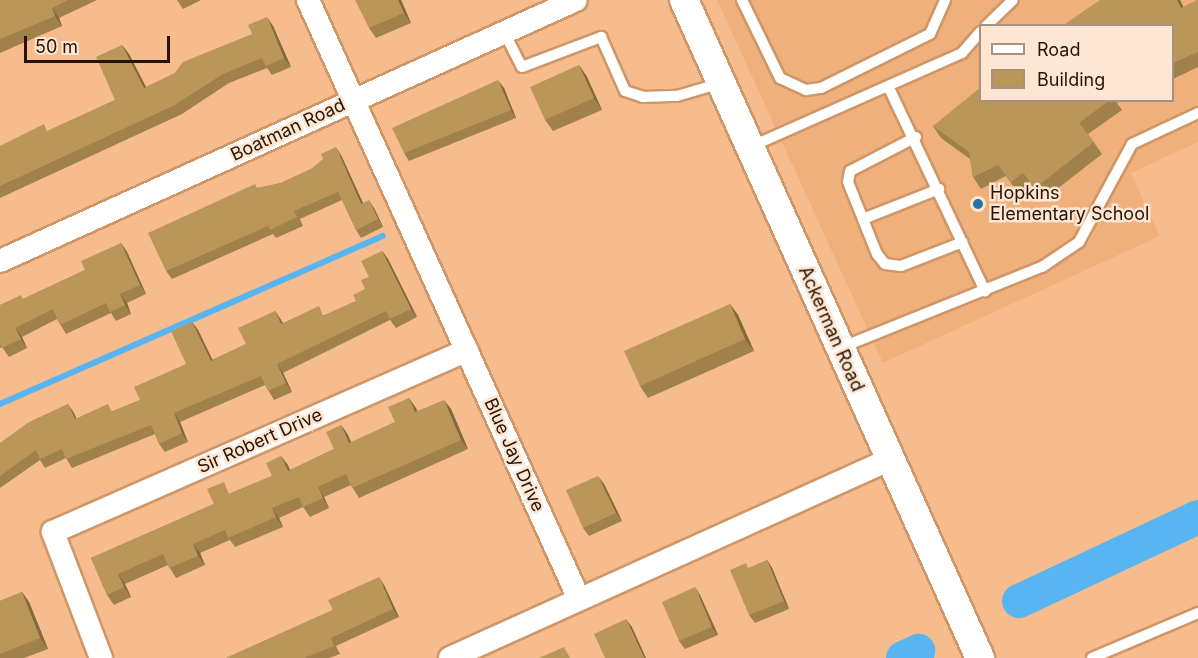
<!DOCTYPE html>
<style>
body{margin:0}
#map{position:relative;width:1198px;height:658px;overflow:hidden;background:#f7bc8d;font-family:Inter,sans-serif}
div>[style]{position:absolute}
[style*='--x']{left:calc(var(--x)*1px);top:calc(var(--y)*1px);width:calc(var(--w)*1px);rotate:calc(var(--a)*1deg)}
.built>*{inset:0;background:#f0b07c}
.stream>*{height:6px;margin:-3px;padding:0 3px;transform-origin:3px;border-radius:3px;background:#58b5f1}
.river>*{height:34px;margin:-17px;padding:0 17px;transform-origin:17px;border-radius:17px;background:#58b5f1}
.roads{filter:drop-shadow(2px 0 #cf9668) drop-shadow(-2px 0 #cf9668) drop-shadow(0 2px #cf9668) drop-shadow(0 -2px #cf9668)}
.service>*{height:10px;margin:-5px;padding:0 5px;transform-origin:5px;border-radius:5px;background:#fff}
.minor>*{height:22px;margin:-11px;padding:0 11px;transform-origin:11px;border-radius:11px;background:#fff}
.tertiary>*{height:28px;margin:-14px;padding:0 14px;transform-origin:14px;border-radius:14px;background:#fff}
.wall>*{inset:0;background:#a0814c}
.shaded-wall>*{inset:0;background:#82693e}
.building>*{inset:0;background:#ba9658}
.dots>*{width:16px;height:16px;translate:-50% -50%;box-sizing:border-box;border:3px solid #fee6d3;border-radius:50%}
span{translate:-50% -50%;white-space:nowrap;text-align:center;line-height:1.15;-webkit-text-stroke:5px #fee6d3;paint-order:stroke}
.street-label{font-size:18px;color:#281302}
.poi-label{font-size:18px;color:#281302}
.left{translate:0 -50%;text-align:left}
.legend{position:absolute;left:979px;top:24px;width:195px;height:78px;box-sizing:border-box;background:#fee6d3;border:2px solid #a8927f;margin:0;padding:8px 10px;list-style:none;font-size:18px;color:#281302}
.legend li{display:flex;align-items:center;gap:12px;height:30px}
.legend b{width:30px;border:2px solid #a8927f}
.scale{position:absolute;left:24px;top:36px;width:146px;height:27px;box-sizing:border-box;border:3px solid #281302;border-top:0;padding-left:8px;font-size:18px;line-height:21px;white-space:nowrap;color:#281302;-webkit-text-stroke:4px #fee6d3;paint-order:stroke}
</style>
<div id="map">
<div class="built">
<i style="clip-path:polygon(evenodd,717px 0,1198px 0,1198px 142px,1131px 173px,1160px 236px,883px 363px,717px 0,980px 26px,1172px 26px,1172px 100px,980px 100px,980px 26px)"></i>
</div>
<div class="stream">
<i style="--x:0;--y:404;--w:418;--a:-23.7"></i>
</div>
<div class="river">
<i style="--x:1019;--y:601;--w:198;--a:-25.1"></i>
<i style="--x:903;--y:658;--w:17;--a:-25"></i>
</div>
<div class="roads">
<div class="service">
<i style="--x:742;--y:0;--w:87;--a:64"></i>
<i style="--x:780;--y:78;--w:29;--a:25"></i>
<i style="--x:806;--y:90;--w:15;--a:-8"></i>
<i style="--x:821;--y:88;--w:122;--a:-26.4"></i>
<i style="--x:930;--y:34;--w:37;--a:-66"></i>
<i style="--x:986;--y:26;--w:37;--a:-44"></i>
<i style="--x:504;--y:32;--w:39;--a:63"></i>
<i style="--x:522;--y:67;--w:85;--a:-20.8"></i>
<i style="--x:601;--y:37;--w:59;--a:66"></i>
<i style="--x:625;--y:91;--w:19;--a:18"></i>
<i style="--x:643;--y:97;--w:34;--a:-2"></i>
<i style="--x:677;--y:96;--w:46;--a:-16.5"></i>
<i style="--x:889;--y:88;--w:225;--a:64.7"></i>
<i style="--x:916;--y:137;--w:74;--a:152.7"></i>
<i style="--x:850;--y:171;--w:11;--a:100"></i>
<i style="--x:848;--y:182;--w:78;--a:68.1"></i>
<i style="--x:877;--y:254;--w:13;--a:51"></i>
<i style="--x:885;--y:264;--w:16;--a:7"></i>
<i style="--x:901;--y:266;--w:66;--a:-21.2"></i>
<i style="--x:750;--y:147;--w:232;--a:-23.9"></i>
<i style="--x:962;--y:53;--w:28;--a:-49"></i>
<i style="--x:863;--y:219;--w:82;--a:-21.5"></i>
<i style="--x:840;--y:348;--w:218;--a:-21.9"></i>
<i style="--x:1042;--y:267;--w:45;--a:-34"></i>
<i style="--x:1079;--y:242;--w:111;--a:-61.6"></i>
<i style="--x:1132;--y:144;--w:73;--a:-25.2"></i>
<i style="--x:1092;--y:658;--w:115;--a:-23"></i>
</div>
<div class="minor">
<i style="--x:308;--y:0;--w:657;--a:65.66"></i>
<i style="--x:0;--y:261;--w:632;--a:-24.38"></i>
<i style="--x:101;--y:658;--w:135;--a:-110.9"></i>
<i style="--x:53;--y:532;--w:452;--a:-23.7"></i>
<i style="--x:450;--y:658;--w:483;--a:-24.3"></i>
</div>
<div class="tertiary">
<i style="--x:684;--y:0;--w:722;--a:65.78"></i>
</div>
</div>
<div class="wall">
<i style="clip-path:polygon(0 0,97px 0,59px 18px,62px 26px,0 53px)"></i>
<i style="clip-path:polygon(177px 0,201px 0,183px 9px)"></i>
<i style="clip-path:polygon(401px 0,411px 23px,376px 38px,369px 28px)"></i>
<i style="clip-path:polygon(1100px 0,1180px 0,1183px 7px,1198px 0,1198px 67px,1173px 79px,1173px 26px)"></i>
<i style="clip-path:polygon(273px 26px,291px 67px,272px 75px,267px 68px,229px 83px,182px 114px,0 198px,0 146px,48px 131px,115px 100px,122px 45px,129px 54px,146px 87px)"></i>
<i style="clip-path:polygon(579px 65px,587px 77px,602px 110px,553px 131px,545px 120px)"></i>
<i style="clip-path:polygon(504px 88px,516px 118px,409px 161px,404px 153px)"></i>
<i style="clip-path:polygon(981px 100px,1123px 100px,1117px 103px,1122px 110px,1088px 134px,1102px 154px,1043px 200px,1031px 184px,1019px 194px,1006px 176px,981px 189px,973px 177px,970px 159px,941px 138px,933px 126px)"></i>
<i style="clip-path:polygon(341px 155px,363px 203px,374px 208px,383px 227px,361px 238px,356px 230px,342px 200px,300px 219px,303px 226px,276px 238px,273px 234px,172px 279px,166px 271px,258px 188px,281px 183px)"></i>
<i style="clip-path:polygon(121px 243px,127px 252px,146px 294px,127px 303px,131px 314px,116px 321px,111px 313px,66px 334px,57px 319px,22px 337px,27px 348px,9px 357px,2px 347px,0 348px,0 305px,23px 299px,85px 270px)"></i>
<i style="clip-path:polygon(382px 251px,388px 259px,417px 317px,396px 328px,390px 320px,283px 373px,292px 392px,274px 400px,265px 385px,180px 422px,188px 442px,165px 452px,159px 444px,155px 434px,72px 468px,66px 458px,45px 468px,40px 460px,0 488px,0 443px,68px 404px,76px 419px,113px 411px,140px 400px,186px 364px,192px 322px,198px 330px,212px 360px,246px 344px,275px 311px,283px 323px,325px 315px,356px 301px,365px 289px,369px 277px)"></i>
<i style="clip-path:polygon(730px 304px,738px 315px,754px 351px,648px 398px,640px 386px)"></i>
<i style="clip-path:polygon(409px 398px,417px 411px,451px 409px,468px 449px,359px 498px,351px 485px,324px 497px,329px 508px,310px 517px,303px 507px,279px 518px,283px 527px,235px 547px,230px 540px,200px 553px,205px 565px,176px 578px,168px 565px,125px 584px,131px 597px,114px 605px,107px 595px,91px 558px,214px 504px,231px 493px,272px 476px,281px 456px,290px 470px,334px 449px,341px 425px,348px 435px,351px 443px,395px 422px)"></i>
<i style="clip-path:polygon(604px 484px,622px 521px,589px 536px,583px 528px)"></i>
<i style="clip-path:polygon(767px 560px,772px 568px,789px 609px,755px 623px,749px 615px,750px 568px)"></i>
<i style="clip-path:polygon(384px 585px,399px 617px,336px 646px,340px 654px,329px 658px,226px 658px,333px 610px)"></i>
<i style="clip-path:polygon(22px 592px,29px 602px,48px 649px,24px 658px,0 658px,0 601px)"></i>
<i style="clip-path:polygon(700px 595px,718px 635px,685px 649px,679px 641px)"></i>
</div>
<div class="shaded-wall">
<i style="clip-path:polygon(398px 0,401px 0,411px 23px,404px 13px)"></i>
<i style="clip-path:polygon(1177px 0,1180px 0,1189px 19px,1181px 8px)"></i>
<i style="clip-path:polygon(52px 8px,59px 18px,62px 26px,55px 16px)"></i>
<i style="clip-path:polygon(267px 17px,273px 26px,291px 67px,284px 58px)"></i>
<i style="clip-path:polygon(122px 45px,129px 54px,151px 97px,144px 88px)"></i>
<i style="clip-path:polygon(579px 65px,587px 77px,602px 110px,594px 98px)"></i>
<i style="clip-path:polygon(498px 80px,504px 88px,516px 118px,511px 110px)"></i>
<i style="clip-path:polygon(336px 147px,341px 155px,367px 212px,361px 204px)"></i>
<i style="clip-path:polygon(369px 200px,374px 208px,383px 227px,378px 219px)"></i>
<i style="clip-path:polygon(121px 243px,127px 252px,146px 294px,140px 285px)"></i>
<i style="clip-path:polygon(382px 251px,388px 259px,417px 317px,411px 309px)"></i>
<i style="clip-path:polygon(120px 294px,127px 303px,131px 314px,125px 305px)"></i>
<i style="clip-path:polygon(730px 304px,738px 315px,754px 351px,745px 339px)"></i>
<i style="clip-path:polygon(275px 311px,281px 320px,287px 333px,281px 324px)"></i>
<i style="clip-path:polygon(192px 322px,198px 330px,217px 369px,211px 361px)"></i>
<i style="clip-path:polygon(15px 328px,22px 337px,27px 348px,21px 339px)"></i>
<i style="clip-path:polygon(277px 364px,283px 373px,292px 392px,286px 383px)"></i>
<i style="clip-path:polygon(409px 398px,416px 408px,422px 422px,415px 412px)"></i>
<i style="clip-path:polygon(444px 400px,451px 409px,468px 449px,461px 440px)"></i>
<i style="clip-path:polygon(68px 404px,74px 413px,81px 428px,75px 419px)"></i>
<i style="clip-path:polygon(174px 413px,180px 422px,188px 442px,182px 433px)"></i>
<i style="clip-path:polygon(341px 425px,348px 435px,356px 453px,349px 443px)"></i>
<i style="clip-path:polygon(281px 456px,288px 465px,294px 481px,288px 471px)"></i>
<i style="clip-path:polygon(598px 476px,604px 484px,622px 521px,616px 513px)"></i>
<i style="clip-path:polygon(318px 487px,324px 497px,329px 508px,323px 498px)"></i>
<i style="clip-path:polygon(272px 508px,279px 518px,283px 527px,276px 517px)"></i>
<i style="clip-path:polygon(193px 544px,200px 553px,205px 565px,198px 556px)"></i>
<i style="clip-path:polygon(767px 560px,772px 568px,789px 609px,784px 601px)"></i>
<i style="clip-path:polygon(118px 574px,125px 584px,131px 597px,124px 587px)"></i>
<i style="clip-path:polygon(379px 577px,384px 585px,399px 617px,393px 609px)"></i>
<i style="clip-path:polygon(695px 587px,700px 595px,718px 635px,712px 627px)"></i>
<i style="clip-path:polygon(22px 592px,29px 602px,48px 649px,40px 638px)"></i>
<i style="clip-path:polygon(626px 619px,632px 627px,646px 658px,644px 658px)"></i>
</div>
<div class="building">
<i style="clip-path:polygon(0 0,68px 0,52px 8px,55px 16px,0 39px)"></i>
<i style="clip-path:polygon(355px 0,398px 0,404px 13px,369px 28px)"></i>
<i style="clip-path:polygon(1100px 0,1177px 0,1181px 8px,1198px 0,1198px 52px,1173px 63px,1173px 26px,1062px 26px)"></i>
<i style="clip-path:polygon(267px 17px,284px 58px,266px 66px,262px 58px,223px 74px,175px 105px,0 186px,0 146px,44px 124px,47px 131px,115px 100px,96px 57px,122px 45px,144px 88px,174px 74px,183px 62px,252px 34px,248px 25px)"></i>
<i style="clip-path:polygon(579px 65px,594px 98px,545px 120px,530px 87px)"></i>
<i style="clip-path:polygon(498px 80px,511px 110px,404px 153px,392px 128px)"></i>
<i style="clip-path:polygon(981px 87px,981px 100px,1110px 100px,1079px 123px,1094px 142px,1035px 188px,1023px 173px,1011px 182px,998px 165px,973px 177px,969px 152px,933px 126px)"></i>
<i style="clip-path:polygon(336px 147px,361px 204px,369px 200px,378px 219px,356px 230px,338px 192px,294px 211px,297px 217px,270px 230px,268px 226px,166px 271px,148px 233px,255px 184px,257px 188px,281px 183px,311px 169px,323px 159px,321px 154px)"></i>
<i style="clip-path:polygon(121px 243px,140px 285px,120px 294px,125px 305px,110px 312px,106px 303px,60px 325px,53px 309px,15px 328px,21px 339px,2px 348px,0 343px,0 305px,21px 295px,23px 299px,85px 270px,81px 261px)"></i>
<i style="clip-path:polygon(382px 251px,411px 309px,390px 319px,386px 311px,277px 364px,286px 383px,268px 391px,261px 376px,174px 413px,182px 433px,159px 444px,151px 425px,66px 459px,62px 449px,40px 459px,36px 450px,0 476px,0 443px,29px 422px,68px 404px,75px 419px,108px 404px,112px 412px,140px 400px,134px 387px,186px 364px,171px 331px,192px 322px,211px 361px,246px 344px,238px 328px,275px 311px,281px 324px,319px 306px,323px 316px,356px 301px,353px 295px,365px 289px,361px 280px,369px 277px,361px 261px)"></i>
<i style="clip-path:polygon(730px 304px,745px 339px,640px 386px,624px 351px)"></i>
<i style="clip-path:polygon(409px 398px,415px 412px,444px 400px,461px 440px,352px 488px,346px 474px,318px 487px,323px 498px,303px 507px,299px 497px,272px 508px,276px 517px,228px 538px,225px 530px,193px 544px,198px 556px,169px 568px,163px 554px,118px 574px,124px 587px,107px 595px,91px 558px,214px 504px,207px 489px,224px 482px,229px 494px,272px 476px,266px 463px,281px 456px,288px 471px,334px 449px,326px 432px,341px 425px,349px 443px,395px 422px,388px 407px)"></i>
<i style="clip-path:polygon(598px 476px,616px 513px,583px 528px,566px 490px)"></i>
<i style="clip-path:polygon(767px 560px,784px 601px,749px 615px,730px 570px,746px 563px,748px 568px)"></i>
<i style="clip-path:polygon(379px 577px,393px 609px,331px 638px,334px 646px,304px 658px,226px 658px,333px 610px,328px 600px)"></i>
<i style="clip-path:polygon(695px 587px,712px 627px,679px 641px,662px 602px)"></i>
<i style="clip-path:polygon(22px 592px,40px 638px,0 654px,0 601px)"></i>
<i style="clip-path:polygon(626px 619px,644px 658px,605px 658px,594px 634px)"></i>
<i style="clip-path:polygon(564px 647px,570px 658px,539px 658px)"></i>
</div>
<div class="dots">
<i style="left:978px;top:204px;background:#2375a6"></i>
</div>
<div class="street-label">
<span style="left:288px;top:130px;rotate:-25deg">Boatman Road</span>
<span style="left:831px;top:329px;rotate:66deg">Ackerman Road</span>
<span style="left:260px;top:441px;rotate:-24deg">Sir Robert Drive</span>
<span style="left:514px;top:455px;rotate:66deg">Blue Jay Drive</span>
</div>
<div class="poi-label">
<span class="left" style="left:990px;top:204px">Hopkins<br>Elementary School</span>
</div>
<ul class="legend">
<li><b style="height:8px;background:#fff"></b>Road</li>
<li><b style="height:16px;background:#ba9658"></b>Building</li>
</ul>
<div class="scale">50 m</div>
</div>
